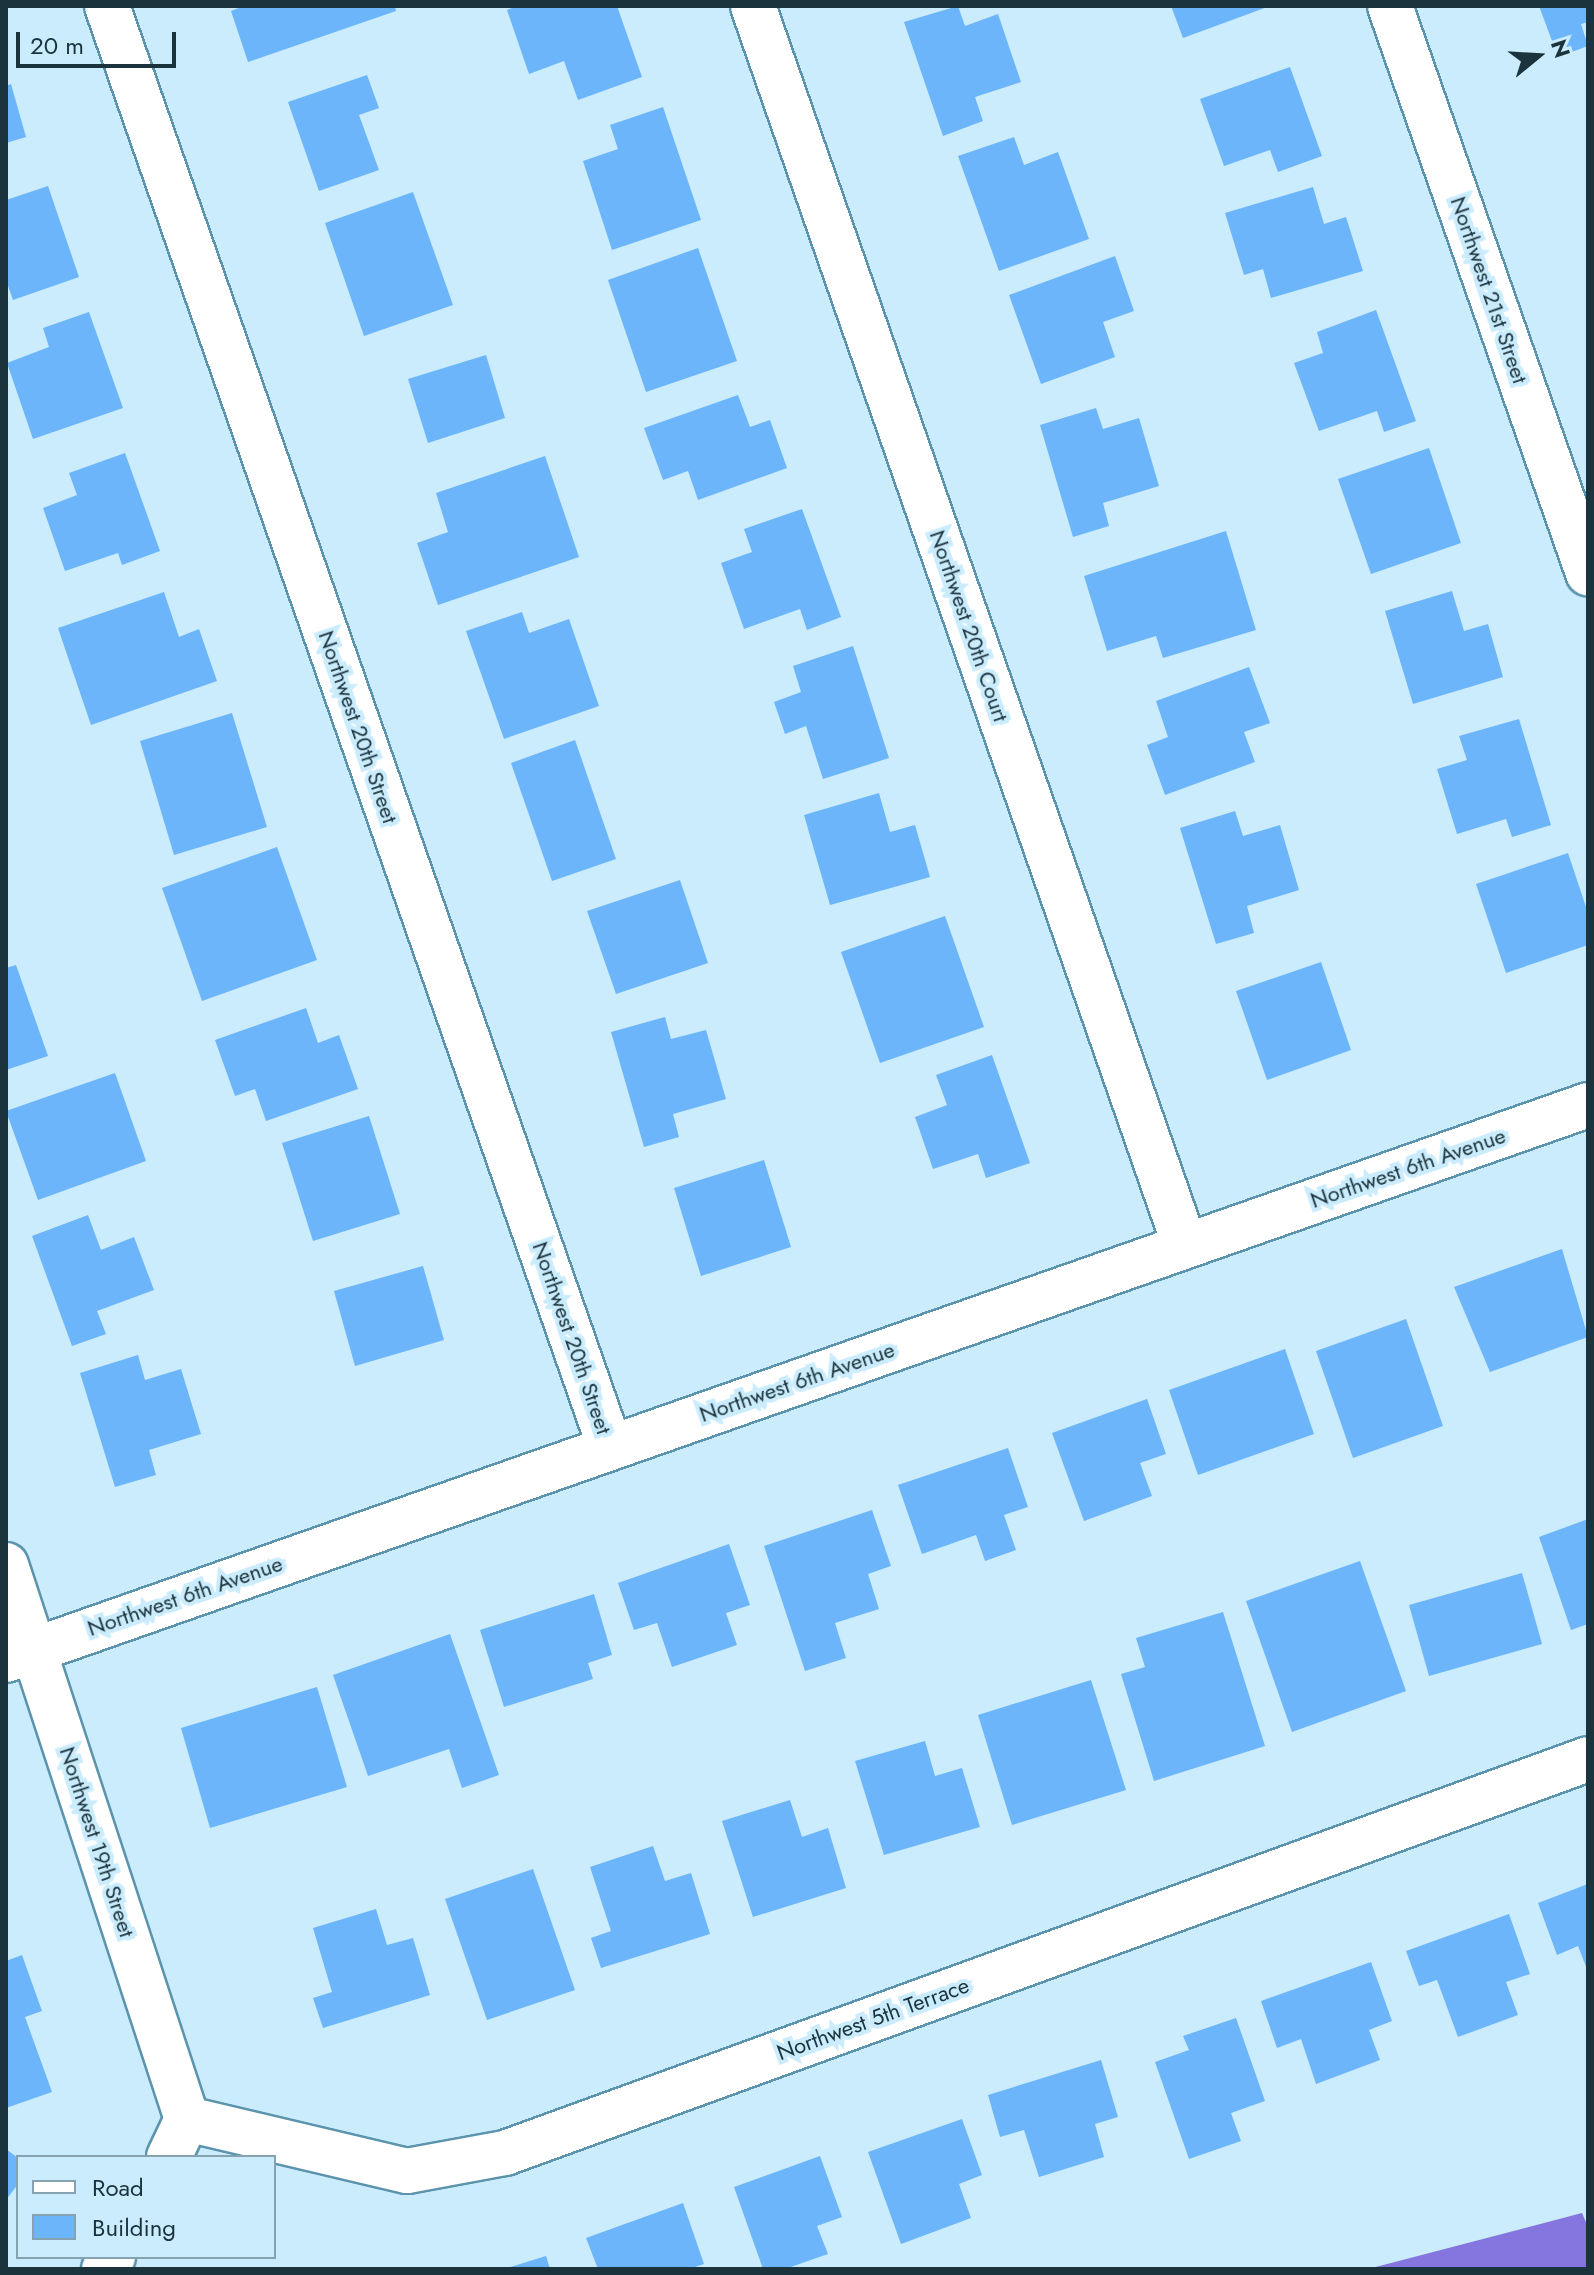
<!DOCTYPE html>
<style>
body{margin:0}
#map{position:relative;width:1594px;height:2275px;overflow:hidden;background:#caecfc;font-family:Jost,sans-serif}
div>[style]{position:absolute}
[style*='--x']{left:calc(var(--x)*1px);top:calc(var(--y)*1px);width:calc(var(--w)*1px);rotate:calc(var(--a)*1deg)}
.water>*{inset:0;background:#8575df}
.building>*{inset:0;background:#6cb5fa}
.roads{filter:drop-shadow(2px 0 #5c94ad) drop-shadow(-2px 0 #5c94ad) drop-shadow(0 2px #5c94ad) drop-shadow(0 -2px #5c94ad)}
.minor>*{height:44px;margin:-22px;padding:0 22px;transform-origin:22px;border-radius:22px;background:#fff}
span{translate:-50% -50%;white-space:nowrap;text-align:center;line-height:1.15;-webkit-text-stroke:8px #caecfc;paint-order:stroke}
.street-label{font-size:22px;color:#1b333d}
.frame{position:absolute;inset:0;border:8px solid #1b333d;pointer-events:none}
.legend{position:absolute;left:16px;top:2155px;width:260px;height:104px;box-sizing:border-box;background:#caecfc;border:2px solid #84a2b0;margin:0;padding:10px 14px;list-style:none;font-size:24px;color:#1b333d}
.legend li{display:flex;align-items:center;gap:16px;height:40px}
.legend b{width:40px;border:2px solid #84a2b0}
.north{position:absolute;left:1498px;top:16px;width:80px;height:80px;-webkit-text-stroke:6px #caecfc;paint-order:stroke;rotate:72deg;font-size:22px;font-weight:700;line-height:32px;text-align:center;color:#1b333d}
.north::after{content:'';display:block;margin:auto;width:28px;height:36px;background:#1b333d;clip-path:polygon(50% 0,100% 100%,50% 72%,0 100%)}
.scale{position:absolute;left:16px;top:32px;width:160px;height:36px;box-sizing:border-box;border:4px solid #1b333d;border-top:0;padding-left:10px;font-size:24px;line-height:28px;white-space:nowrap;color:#1b333d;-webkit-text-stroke:6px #caecfc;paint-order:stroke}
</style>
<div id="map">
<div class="water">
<i style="clip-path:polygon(1582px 2213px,1588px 2227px,1588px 2269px,1368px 2269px)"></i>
</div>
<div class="building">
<i style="clip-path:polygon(244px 6px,395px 6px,396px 11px,248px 62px,231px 11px)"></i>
<i style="clip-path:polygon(517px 6px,617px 6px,642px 77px,578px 100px,564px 61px,529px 74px,507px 10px)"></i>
<i style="clip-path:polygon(958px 6px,965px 26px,998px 14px,1021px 82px,975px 97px,983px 121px,943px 136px,904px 22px)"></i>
<i style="clip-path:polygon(1171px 6px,1270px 6px,1183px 38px)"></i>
<i style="clip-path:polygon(1539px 6px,1588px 6px,1588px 22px,1581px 24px,1588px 46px,1558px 57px)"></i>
<i style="clip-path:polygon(1290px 67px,1322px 156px,1278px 172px,1270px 150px,1224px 166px,1200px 99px)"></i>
<i style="clip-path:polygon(367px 75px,379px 108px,359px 115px,379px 170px,319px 191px,288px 102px)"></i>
<i style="clip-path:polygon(11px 84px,26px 137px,6px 143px,6px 86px)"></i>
<i style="clip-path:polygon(663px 107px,701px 220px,612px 250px,583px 161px,618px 149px,610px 125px)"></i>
<i style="clip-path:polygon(1014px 137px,1024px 165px,1058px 152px,1089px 239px,999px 271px,958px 156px)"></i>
<i style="clip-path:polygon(48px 186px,79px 277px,13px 300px,6px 280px,6px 200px)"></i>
<i style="clip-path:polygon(1313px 187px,1324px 224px,1346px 217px,1363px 271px,1271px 298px,1263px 269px,1244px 275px,1225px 213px)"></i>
<i style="clip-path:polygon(413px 192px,453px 305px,364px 336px,325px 223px)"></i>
<i style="clip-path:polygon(698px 248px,737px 361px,646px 392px,608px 280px)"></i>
<i style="clip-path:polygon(1115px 256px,1134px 311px,1103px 322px,1115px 357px,1041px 384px,1009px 295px)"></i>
<i style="clip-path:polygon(1376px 310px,1416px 421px,1384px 432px,1377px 411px,1319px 431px,1294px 363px,1323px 353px,1317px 332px)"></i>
<i style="clip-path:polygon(89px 312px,123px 408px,33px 439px,7px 363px,49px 347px,43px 328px)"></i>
<i style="clip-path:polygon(486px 355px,505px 418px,428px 443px,408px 379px)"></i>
<i style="clip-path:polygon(738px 395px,750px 427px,770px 420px,787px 468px,698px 500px,688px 471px,663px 480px,644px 428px)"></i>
<i style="clip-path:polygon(1096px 408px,1103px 429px,1139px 418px,1159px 486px,1103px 503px,1109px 526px,1073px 537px,1040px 425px)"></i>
<i style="clip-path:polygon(1429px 448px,1461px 543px,1371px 574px,1338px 479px)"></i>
<i style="clip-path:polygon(125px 453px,160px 551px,122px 565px,118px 553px,65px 571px,43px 508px,77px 495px,69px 473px)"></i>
<i style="clip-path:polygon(545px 456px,579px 557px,438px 605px,417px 543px,448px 532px,436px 493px)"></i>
<i style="clip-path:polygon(802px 509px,841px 617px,807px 630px,800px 609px,744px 629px,721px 563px,752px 552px,744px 529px)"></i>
<i style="clip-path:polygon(1226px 531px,1256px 630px,1163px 658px,1156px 636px,1107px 651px,1084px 576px)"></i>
<i style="clip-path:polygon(1452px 591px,1464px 631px,1488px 624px,1503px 677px,1413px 704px,1385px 611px)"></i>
<i style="clip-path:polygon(164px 592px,179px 637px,199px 629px,217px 681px,91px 725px,58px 628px)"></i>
<i style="clip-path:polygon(522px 612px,529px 633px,569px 619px,599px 706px,504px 739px,466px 631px)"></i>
<i style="clip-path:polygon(853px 646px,889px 758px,823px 779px,806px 726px,785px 734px,774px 702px,801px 692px,793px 666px)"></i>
<i style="clip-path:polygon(1249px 667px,1270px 723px,1244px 732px,1255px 762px,1165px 795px,1147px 745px,1168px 737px,1156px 701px)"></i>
<i style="clip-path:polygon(232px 713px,267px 827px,174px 855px,140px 741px)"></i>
<i style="clip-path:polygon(1519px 719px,1551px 825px,1512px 837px,1506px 819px,1457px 834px,1437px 769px,1467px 760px,1459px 736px)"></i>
<i style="clip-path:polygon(575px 740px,616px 859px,552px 881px,511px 763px)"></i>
<i style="clip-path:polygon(879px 793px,890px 832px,915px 825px,930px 877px,830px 905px,804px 815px)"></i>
<i style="clip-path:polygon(1235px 811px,1243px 836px,1280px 825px,1299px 890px,1247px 906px,1254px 933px,1216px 944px,1180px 828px)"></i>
<i style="clip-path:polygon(277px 847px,317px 960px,202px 1001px,162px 888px)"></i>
<i style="clip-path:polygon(1568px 853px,1588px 913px,1588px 945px,1506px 973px,1476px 884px)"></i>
<i style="clip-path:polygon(680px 880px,708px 963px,616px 994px,587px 911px)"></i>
<i style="clip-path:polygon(945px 916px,984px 1027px,880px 1063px,841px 952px)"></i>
<i style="clip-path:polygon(1321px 962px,1351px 1050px,1267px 1080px,1236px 991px)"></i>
<i style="clip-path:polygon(16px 965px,48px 1056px,6px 1070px,6px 968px)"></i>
<i style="clip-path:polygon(306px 1008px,318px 1043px,339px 1035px,358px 1089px,266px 1121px,255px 1089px,235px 1096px,215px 1040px)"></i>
<i style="clip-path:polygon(665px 1017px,671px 1039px,706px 1030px,726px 1099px,673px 1114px,679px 1137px,644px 1147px,611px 1032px)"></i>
<i style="clip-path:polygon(992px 1055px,1030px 1163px,986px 1178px,978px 1154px,933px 1169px,915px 1117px,947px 1105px,936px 1075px)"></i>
<i style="clip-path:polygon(115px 1073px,146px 1161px,38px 1200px,6px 1111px)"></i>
<i style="clip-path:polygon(369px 1116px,400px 1214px,313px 1241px,282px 1143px)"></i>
<i style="clip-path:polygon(764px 1160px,791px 1247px,701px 1276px,674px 1188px)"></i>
<i style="clip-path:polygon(88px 1215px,101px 1250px,134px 1237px,154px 1290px,97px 1311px,106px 1334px,72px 1346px,32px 1236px)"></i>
<i style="clip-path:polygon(1562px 1249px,1588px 1337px,1490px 1372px,1454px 1287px)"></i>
<i style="clip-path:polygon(423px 1266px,444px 1340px,355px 1366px,334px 1291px)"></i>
<i style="clip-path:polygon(1406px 1319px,1443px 1426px,1353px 1458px,1316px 1351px)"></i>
<i style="clip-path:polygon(1285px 1349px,1314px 1434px,1198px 1475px,1169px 1390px)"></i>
<i style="clip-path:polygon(138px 1355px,145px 1380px,181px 1369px,201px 1434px,149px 1450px,156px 1475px,115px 1487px,80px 1373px)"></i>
<i style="clip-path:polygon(1147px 1399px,1166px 1454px,1140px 1463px,1152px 1496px,1084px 1521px,1052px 1433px)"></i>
<i style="clip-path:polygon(1008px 1448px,1028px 1507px,1004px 1515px,1016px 1550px,985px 1561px,976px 1535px,922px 1554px,898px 1485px)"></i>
<i style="clip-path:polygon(872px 1510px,891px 1566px,868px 1574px,879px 1609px,835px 1623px,846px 1658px,805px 1671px,764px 1546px)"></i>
<i style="clip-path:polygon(1588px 1519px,1588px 1624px,1571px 1630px,1539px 1537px)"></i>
<i style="clip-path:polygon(729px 1544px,750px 1605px,726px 1613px,737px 1645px,672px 1667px,657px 1623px,634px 1630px,618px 1583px)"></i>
<i style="clip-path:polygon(1360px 1561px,1406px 1691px,1292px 1732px,1246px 1601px)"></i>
<i style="clip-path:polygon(1522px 1573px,1542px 1644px,1429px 1676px,1409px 1605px)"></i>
<i style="clip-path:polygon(594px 1594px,612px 1655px,588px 1663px,593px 1679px,504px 1707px,480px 1630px)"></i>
<i style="clip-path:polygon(1223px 1612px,1265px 1746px,1154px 1781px,1121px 1674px,1145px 1667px,1136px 1638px)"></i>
<i style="clip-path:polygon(450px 1634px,499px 1775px,462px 1788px,449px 1749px,368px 1776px,333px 1675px)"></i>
<i style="clip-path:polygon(1091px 1680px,1126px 1790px,1012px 1825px,978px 1715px)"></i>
<i style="clip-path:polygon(317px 1687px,347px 1787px,210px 1828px,181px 1728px)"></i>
<i style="clip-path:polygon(925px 1741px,935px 1776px,962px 1768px,980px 1827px,884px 1855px,855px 1761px)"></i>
<i style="clip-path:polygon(790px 1800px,802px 1837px,828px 1828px,846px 1888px,753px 1917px,722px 1821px)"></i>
<i style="clip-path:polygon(653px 1846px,665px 1881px,691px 1873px,710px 1934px,601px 1968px,591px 1938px,611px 1931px,590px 1867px)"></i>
<i style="clip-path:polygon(533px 1869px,575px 1990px,487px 2020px,445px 1899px)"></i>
<i style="clip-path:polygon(1588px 1884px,1588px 1972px,1578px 1946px,1557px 1955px,1538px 1903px)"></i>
<i style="clip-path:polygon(376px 1909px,387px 1945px,413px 1938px,430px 1995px,323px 2028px,313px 1998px,332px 1992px,313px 1928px)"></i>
<i style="clip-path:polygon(1509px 1914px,1530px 1974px,1506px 1982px,1518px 2015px,1458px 2037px,1437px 1980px,1419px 1986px,1406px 1951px)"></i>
<i style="clip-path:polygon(22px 1955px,42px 2011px,25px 2017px,52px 2092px,6px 2108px,6px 1961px)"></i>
<i style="clip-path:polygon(1371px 1962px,1392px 2021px,1369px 2030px,1380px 2060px,1316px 2084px,1301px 2039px,1277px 2048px,1261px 2001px)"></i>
<i style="clip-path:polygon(1236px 2018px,1265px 2101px,1231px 2113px,1241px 2141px,1189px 2159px,1155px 2062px,1189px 2050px,1183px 2036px)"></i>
<i style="clip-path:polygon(1101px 2060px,1118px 2117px,1095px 2124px,1104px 2157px,1039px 2177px,1024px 2130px,1000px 2137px,988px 2095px)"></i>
<i style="clip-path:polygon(962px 2119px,982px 2175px,959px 2184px,971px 2218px,901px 2244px,868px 2152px)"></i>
<i style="clip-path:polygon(6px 2149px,18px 2158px,18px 2184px,6px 2200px)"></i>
<i style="clip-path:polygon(820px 2156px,842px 2217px,817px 2226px,828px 2254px,785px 2269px,763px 2269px,734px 2187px)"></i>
<i style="clip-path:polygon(683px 2203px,704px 2264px,689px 2269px,598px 2269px,586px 2238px)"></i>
<i style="clip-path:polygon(546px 2256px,550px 2269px,507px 2269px,507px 2268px)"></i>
</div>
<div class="roads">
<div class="minor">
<i style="--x:107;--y:6;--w:1526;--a:70.76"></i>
<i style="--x:753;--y:6;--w:1313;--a:70.79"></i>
<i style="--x:1390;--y:6;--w:601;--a:70.75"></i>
<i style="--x:6;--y:1565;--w:583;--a:71.91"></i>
<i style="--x:6;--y:1660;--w:1677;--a:-19.33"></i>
<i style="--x:169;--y:2157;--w:42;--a:-64.7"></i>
<i style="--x:187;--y:2119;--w:226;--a:13.3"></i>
<i style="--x:407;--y:2171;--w:100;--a:-10.4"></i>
<i style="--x:505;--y:2153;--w:1152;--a:-19.99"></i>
<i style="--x:104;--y:2269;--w:15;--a:-53"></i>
</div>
</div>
<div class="street-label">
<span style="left:1489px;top:290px;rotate:71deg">Northwest 21st Street</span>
<span style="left:969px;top:626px;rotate:71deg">Northwest 20th Court</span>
<span style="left:358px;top:727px;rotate:71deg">Northwest 20th Street</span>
<span style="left:1408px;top:1168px;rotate:-19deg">Northwest 6th Avenue</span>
<span style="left:572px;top:1338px;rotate:71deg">Northwest 20th Street</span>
<span style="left:797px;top:1382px;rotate:-19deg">Northwest 6th Avenue</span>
<span style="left:185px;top:1596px;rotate:-19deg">Northwest 6th Avenue</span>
<span style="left:97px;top:1842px;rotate:72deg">Northwest 19th Street</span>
<span style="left:873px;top:2019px;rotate:-20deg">Northwest 5th Terrace</span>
</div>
<div class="frame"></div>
<ul class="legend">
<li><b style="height:10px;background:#fff"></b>Road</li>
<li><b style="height:22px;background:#6cb5fa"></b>Building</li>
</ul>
<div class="north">N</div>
<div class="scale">20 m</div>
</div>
